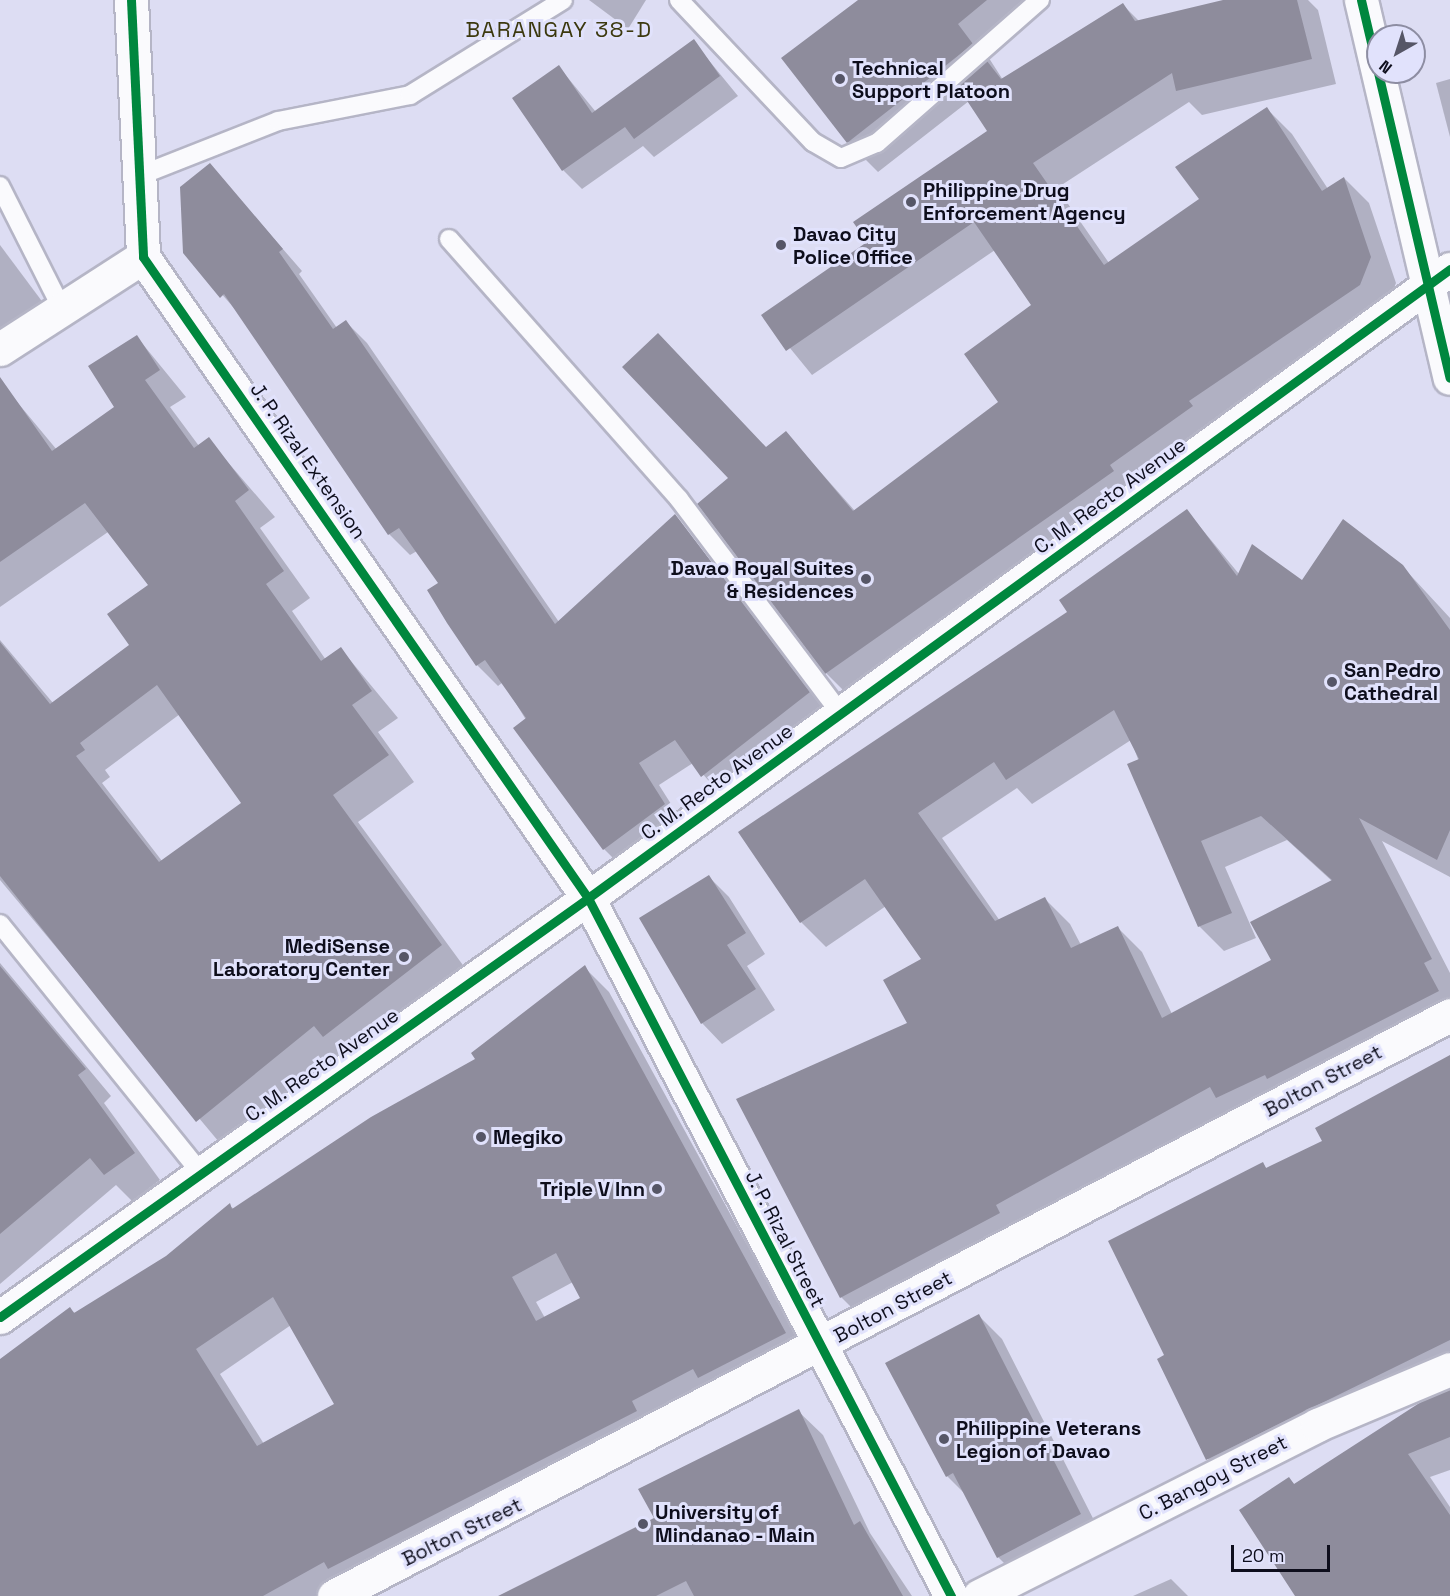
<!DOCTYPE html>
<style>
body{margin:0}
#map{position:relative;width:1450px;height:1596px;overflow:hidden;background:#ddddf3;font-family:"Space Grotesk",sans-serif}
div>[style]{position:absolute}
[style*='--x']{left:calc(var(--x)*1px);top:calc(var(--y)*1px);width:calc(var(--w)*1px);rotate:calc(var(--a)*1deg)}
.shadow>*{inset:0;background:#0003}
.building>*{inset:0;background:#8e8c9c}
.roads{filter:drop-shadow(2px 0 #b5b5c6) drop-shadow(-2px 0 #b5b5c6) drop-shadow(0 2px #b5b5c6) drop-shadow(0 -2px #b5b5c6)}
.lane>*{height:18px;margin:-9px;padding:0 9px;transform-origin:9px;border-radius:9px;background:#fafafd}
.street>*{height:33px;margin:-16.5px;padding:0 16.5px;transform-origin:16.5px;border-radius:16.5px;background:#fafafd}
.secondary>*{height:33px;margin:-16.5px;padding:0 16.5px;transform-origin:16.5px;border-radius:16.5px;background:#fafafd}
.cycleway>*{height:9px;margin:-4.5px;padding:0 4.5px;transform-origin:4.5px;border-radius:4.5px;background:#00873e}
.dots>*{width:16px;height:16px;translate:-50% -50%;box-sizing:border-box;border:3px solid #e1e2fc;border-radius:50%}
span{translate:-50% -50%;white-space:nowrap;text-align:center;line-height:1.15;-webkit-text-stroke:6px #e1e2fc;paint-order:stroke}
.poi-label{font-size:20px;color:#0e0e1c;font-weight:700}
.left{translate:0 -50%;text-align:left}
.right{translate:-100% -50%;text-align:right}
.street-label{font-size:20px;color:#0e0e1c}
.quarter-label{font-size:22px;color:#3c390f;letter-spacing:1.5px}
.north{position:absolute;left:1366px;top:24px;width:60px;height:60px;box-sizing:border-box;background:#e1e2fc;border:2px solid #8d8da2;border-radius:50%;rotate:219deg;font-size:16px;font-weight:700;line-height:24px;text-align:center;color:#0e0e1c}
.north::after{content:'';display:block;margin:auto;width:21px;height:27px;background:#565667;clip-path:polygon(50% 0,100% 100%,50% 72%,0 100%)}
.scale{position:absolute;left:1231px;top:1545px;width:99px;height:27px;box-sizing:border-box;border:3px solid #0e0e1c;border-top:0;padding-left:8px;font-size:18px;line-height:21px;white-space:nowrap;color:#0e0e1c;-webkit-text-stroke:4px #e1e2fc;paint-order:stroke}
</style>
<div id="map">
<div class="shadow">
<i style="clip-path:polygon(589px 0,646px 0,628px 29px)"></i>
<i style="clip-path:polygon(860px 0,1050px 0,987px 55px,1003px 80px,1123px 5px,1139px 21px,1229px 0,1308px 0,1318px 10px,1336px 84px,1202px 115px,1189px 102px,1057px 188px,1109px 263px,1201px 200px,1267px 109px,1292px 134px,1328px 189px,1344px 178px,1369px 203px,1396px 283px,1385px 310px,851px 698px,826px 673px,767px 448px,786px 433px,855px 511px,1000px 402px,1034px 306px,995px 250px,812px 375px,763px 315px,869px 243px,990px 132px,969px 101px,878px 172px,848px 142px,784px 59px)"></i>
<i style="clip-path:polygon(693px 41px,738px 96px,654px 157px,643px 146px,582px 189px,563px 170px,559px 67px,596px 112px)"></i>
<i style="clip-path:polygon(1450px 79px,1450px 137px,1436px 83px)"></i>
<i style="clip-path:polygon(210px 165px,302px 271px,299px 274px,337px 328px,346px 322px,367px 343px,559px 622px,675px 516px,830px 713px,723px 797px,693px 763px,659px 785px,685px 826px,625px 870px,604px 849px,503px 682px,498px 686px,477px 665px,440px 583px,417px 551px,410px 555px,389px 534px,240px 315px,185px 252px)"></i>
<i style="clip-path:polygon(0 245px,47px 308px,0 342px)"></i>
<i style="clip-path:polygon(evenodd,137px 337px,186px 397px,170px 407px,199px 446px,208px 439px,275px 517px,260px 528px,310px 598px,292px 611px,326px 660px,341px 649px,398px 718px,378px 732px,414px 782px,358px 822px,468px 972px,350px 1063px,340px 1053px,224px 1148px,0 880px,0 640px,53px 703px,131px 645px,150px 585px,144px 507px,0 607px,0 396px,8px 391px,57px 450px,116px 407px,137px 337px,180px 714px,243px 803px,162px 861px,102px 783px,110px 777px,105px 770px,180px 714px)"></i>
<i style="clip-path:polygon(evenodd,1187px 511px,1239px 574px,1302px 582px,1402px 566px,1450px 618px,1450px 877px,1382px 841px,1450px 973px,1450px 1024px,866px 1322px,841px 1297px,923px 959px,886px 906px,826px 947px,801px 922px,1069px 613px,1187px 511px,1131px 740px,1199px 926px,1224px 951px,1256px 938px,1225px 867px,1287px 840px,1333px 882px,1273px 961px,1172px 1014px,1142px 952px,1117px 927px,1081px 945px,1070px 924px,1045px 899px,1000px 921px,942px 838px,1017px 788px,1032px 804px,1131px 740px)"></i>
<i style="clip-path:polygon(709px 877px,729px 897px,765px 954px,747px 966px,775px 1010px,722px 1044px,702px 1023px)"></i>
<i style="clip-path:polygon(0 963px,111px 1096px,104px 1103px,160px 1180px,132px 1201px,116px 1185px,0 1284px)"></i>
<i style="clip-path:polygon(evenodd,584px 967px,609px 992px,809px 1358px,331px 1596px,0 1596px,0 1361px,70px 1309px,76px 1314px,167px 1257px,230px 1206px,234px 1209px,477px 1059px,584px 967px,573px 1282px,582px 1298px,545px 1318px,536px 1302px,573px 1282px,584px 967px,291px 1325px,336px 1405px,264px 1444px,220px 1374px,291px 1325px)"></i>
<i style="clip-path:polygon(1450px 1058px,1450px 1378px,1233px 1485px,1208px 1459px,1166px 1356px,1263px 1164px,1267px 1169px,1324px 1142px)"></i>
<i style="clip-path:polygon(979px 1316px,1002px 1339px,1103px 1538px,1021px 1580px,998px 1557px,967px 1496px,947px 1476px)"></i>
<i style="clip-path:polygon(1450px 1391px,1450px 1470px,1430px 1477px,1450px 1507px,1450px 1596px,1297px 1596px,1289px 1479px,1295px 1485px)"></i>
<i style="clip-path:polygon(798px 1411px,823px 1435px,870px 1533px,912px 1596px,501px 1596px,656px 1519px)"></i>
<i style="clip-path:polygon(1171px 1579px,1188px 1596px,1133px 1596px)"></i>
</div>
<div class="building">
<i style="clip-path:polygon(858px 0,987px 0,958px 24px,973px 44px,847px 143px,781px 58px)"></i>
<i style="clip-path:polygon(1223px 0,1297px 0,1312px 59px,1176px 91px,1172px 73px,1033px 163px,1104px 265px,1199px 199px,1175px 167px,1267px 107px,1322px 191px,1344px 177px,1371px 257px,1360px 285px,1189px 401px,1193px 406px,1110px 465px,1114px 471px,825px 674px,697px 504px,728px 478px,622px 367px,658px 333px,766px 447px,786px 431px,853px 511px,998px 402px,964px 354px,1031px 305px,974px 222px,786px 351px,761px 315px,867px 242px,853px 222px,987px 131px,958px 87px,987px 61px,1001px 79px,1123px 3px,1135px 21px)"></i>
<i style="clip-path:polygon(694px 39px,720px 76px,634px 139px,625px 127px,562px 171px,512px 98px,559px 65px,592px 113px)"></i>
<i style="clip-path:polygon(210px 163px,283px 249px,279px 252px,333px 329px,346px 320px,555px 624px,675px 514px,810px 692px,701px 777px,675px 740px,639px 763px,665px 804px,603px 850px,513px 728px,526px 718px,485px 660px,476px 666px,447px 623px,427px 590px,438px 583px,399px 528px,388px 535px,224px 294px,220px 298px,183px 253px,180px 187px)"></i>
<i style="clip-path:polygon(evenodd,137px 335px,160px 370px,145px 380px,194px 448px,209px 437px,249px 490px,235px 501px,284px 571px,266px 584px,321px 661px,341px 647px,372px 691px,352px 705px,389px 755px,333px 795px,442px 945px,323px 1037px,314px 1026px,196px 1122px,0 876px,0 642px,50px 704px,129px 645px,107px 614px,148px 585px,85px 503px,0 562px,0 377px,52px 451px,114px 407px,88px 366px,137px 335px,157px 685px,241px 803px,159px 862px,76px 756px,85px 750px,80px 743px,157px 685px)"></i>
<i style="clip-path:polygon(evenodd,1187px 509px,1237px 576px,1252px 544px,1302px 580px,1343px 519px,1403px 565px,1450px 630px,1450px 830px,1437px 860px,1359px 818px,1432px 959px,1424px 963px,1439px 991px,1267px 1079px,1265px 1075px,1216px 1098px,1210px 1087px,996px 1205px,1000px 1213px,840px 1298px,736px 1099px,907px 1023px,883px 980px,921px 959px,865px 879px,800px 923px,738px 832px,1067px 612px,1059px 600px,1187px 509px,1114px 710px,1139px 759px,1127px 764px,1198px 927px,1232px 913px,1201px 841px,1261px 816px,1332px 880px,1250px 922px,1271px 960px,1162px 1018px,1118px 926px,1071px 948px,1045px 897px,995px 921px,918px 813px,994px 762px,1006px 780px,1114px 710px)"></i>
<i style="clip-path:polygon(709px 875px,746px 933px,727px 945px,756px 989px,701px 1024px,639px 918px)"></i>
<i style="clip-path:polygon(evenodd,585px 965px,786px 1333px,698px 1378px,693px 1369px,632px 1401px,637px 1411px,328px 1569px,324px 1562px,263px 1596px,0 1596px,0 1359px,70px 1307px,74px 1313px,166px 1256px,230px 1203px,232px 1209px,371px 1117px,475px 1059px,471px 1053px,585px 965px,556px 1253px,580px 1298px,536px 1321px,512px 1277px,556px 1253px,585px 965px,273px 1297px,334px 1404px,257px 1446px,196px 1349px,273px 1297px)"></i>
<i style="clip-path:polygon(0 966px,86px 1069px,78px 1075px,135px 1153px,104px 1175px,90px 1158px,0 1234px)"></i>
<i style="clip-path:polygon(1450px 1055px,1450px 1340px,1206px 1460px,1157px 1359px,1164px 1355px,1108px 1241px,1263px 1162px,1266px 1168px,1322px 1141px,1315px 1128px)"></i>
<i style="clip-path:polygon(979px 1314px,1081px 1514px,997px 1558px,953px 1473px,946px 1477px,885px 1363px)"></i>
<i style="clip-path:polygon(1450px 1389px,1450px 1437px,1408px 1454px,1450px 1515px,1450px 1596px,1295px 1596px,1239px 1510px,1289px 1477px,1294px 1484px,1421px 1402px)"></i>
<i style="clip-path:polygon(799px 1409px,854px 1525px,860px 1521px,903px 1596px,694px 1596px,686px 1581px,656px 1596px,498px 1596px,654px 1518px,638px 1489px)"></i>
</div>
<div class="roads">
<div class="lane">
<i style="--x:679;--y:0;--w:195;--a:46.7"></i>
<i style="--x:813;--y:142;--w:32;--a:30"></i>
<i style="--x:841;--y:158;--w:39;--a:-23"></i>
<i style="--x:877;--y:143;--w:217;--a:-41.3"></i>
<i style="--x:141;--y:175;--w:147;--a:-21.5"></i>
<i style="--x:278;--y:121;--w:135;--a:-11.1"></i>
<i style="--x:410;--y:95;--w:180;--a:-31.8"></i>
<i style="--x:0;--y:186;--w:138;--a:63.2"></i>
<i style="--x:449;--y:239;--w:347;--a:48.5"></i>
<i style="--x:679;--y:499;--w:269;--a:53"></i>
<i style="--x:0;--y:924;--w:320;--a:51.1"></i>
</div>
<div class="street">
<i style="--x:334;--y:1596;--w:1258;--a:-27.5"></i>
</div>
<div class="secondary">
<i style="--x:131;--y:0;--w:257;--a:87.3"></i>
<i style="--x:143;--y:257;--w:780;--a:55.23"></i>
<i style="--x:588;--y:898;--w:787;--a:62.52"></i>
<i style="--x:1361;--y:0;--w:388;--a:76.8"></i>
<i style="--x:0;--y:349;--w:170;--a:-32.8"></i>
<i style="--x:0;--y:1317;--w:722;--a:-35.47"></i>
<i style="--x:588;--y:898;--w:1067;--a:-36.12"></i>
<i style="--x:979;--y:1596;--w:379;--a:-26.8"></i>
<i style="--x:1317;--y:1425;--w:144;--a:-22.8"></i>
</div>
</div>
<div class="cycleway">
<i style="--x:131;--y:0;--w:257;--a:87.3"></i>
<i style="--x:143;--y:257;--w:780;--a:55.23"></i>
<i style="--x:588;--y:898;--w:787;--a:62.52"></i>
<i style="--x:1361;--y:0;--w:388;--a:76.8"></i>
<i style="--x:0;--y:1317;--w:722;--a:-35.47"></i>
<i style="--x:588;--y:898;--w:1067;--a:-36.12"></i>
</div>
<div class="dots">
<i style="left:840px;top:79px;background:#565667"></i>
<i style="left:911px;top:202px;background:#565667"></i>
<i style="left:781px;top:245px;background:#565667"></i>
<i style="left:866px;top:579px;background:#565667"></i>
<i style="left:1332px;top:682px;background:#565667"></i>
<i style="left:404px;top:957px;background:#565667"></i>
<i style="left:481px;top:1137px;background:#565667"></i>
<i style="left:657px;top:1189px;background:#565667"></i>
<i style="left:944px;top:1439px;background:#565667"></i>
<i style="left:643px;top:1524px;background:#565667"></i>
</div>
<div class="poi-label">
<span class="left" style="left:852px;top:80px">Technical<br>Support Platoon</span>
<span class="left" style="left:923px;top:202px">Philippine Drug<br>Enforcement Agency</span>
<span class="left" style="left:793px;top:246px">Davao City<br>Police Office</span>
<span class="right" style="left:854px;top:580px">Davao Royal Suites<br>&amp; Residences</span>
<span class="left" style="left:1344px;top:682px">San Pedro<br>Cathedral</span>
<span class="right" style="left:390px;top:958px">MediSense<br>Laboratory Center</span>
<span class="left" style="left:493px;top:1137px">Megiko</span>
<span class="right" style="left:645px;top:1189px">Triple V Inn</span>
<span class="left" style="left:956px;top:1440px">Philippine Veterans<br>Legion of Davao</span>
<span class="left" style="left:655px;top:1524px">University of<br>Mindanao - Main</span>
</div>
<div class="street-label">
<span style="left:308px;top:461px;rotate:55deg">J. P. Rizal Extension</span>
<span style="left:1110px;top:496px;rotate:-36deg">C. M. Recto Avenue</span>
<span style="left:717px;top:782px;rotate:-36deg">C. M. Recto Avenue</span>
<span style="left:322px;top:1065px;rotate:-35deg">C. M. Recto Avenue</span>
<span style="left:1323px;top:1081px;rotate:-28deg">Bolton Street</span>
<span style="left:785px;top:1239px;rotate:63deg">J. P. Rizal Street</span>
<span style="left:893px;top:1307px;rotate:-28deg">Bolton Street</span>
<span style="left:1213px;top:1478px;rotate:-27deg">C. Bangoy Street</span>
<span style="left:462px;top:1532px;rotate:-26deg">Bolton Street</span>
</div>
<div class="quarter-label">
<span style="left:559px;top:30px">BARANGAY 38-D</span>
</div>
<div class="north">N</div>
<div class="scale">20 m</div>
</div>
